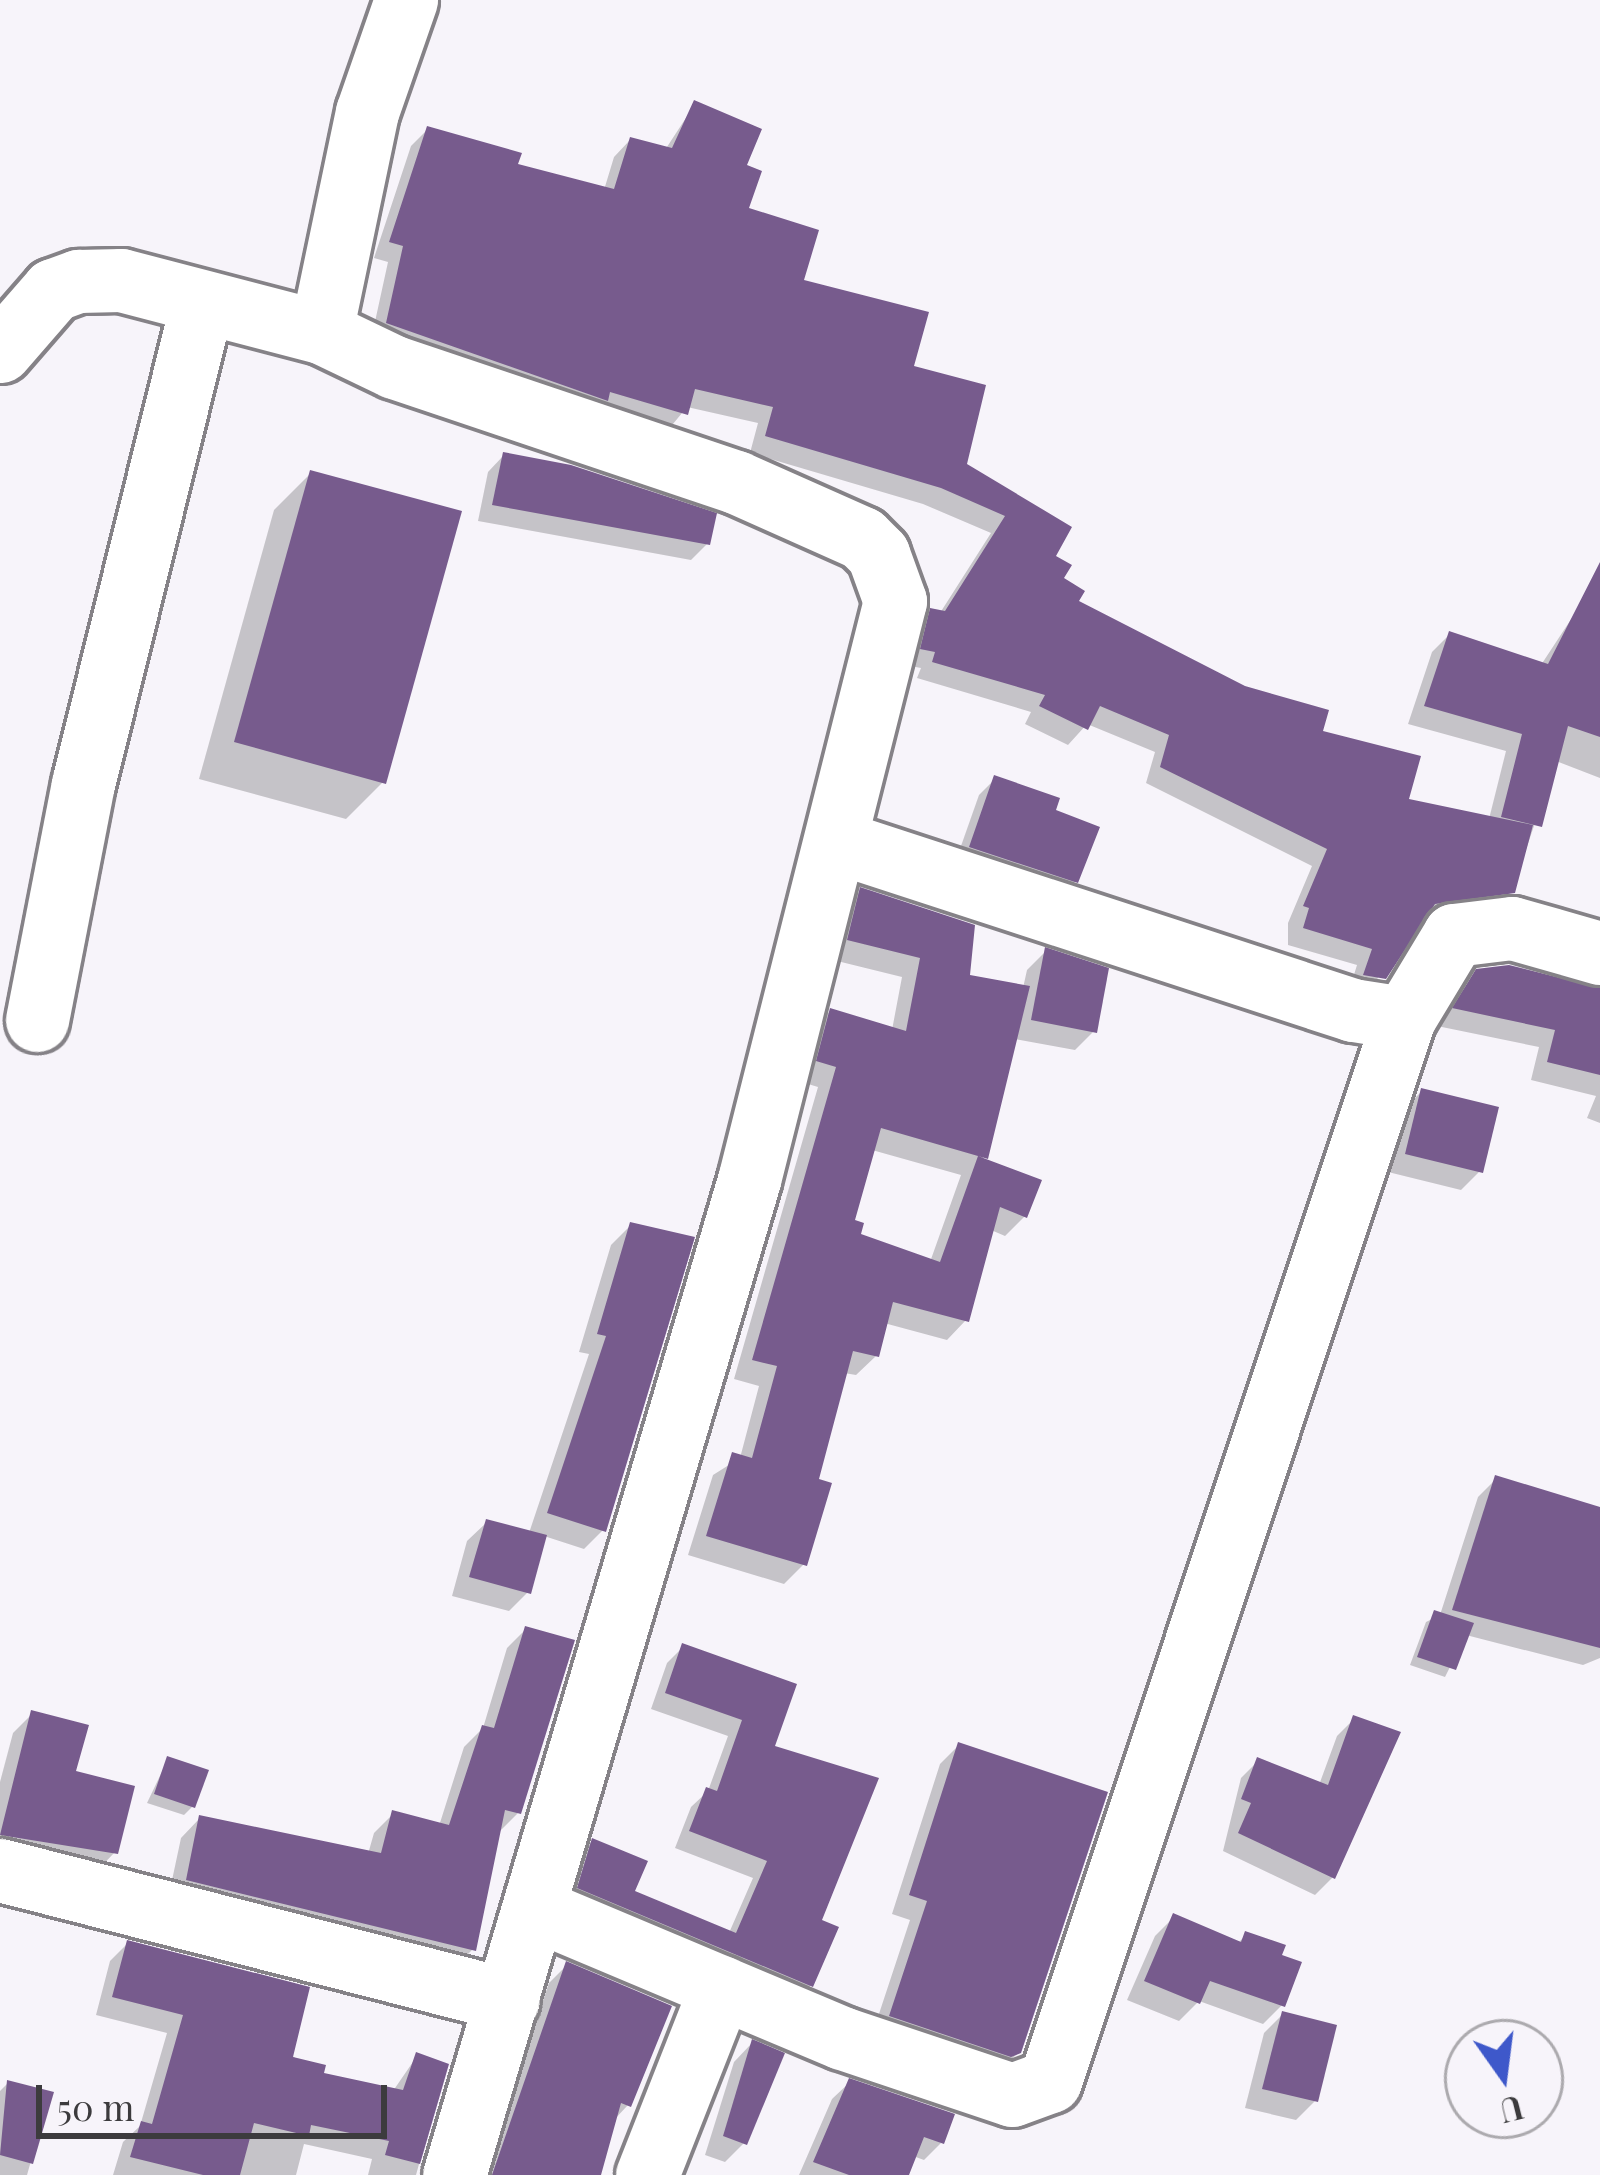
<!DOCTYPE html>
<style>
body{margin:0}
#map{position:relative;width:1600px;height:2175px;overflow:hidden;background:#f7f4fa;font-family:"Playfair Display",serif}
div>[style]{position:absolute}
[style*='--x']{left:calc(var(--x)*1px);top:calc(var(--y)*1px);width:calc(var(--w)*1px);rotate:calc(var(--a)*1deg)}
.shadow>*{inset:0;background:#0003}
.building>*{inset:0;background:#775b8d}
.roads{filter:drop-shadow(3px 0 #858287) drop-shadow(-3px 0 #858287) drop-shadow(0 3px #858287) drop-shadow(0 -3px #858287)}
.minor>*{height:63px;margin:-31.5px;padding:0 31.5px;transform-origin:31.5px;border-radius:31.5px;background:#fff}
span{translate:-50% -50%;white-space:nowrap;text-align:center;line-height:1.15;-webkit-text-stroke:12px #f7f4fa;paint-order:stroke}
.north{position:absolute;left:1444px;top:2019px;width:120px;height:120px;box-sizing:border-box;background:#f7f4fa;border:3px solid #acaaae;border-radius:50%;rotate:166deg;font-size:33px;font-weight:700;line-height:48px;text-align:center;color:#3c3b3d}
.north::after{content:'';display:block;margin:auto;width:42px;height:54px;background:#3e58ca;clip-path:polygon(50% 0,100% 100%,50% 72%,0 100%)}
.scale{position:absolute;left:36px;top:2085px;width:351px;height:54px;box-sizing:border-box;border:6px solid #3c3b3d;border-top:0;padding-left:15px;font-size:36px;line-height:42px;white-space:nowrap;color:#3c3b3d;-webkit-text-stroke:9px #f7f4fa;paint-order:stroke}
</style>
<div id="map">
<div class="shadow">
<i style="clip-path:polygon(695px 104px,743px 167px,745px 210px,800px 282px,911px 369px,964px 466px,1052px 557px,1075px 602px,1319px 733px,1406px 802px,1489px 819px,1506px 751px,1408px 724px,1432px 652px,1450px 634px,1541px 665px,1581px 604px,1600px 613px,1600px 778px,1556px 761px,1512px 891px,1495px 908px,1422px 919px,1366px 994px,1349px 991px,1357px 965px,1288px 945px,1288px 923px,1312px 866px,1146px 783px,1155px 752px,1087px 724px,1068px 745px,1025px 724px,1031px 712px,917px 678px,921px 668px,905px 665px,914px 628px,931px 612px,940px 613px,991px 533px,923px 504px,750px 453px,758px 423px,687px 407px,668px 430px,371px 340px,388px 262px,374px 258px,411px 146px,428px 129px,514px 166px,604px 190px,614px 157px,630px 140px,665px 150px)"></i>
<i style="clip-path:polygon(504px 455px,708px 543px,691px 560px,478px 521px,488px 472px)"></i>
<i style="clip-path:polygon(311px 473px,383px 782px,346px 819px,199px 779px,274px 510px)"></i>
<i style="clip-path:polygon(995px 779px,1053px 812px,1076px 881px,1059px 897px,955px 863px,979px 795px)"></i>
<i style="clip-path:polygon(evenodd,861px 890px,967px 977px,1023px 988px,1027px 970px,1046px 951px,1094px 1031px,1075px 1050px,1014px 1039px,982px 1161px,1025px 1216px,1005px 1236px,991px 1230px,966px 1320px,947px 1340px,884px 1323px,876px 1356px,856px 1375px,844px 1373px,815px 1481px,804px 1564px,784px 1584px,688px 1555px,713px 1475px,740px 1458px,759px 1386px,734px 1379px,818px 1087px,798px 1081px,811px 1031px,830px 1011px,892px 1030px,902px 977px,829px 959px,841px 910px,861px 890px,872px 1150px,961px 1175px,930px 1262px,858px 1236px,851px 1223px,872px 1150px)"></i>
<i style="clip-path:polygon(1477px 971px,1600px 991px,1600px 1123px,1587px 1118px,1596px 1096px,1531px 1080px,1539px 1047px,1437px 1026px)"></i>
<i style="clip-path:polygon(1422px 1091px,1480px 1171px,1461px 1190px,1388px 1172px,1403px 1110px)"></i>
<i style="clip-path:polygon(631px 1225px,603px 1530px,584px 1549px,544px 1536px,528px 1592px,509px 1611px,452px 1596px,467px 1541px,487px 1522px,529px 1533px,589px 1354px,579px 1352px,611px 1245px)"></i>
<i style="clip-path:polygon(1496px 1479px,1600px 1508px,1600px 1658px,1583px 1665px,1466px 1635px,1445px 1677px,1410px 1665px,1426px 1622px,1440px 1615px,1478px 1497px)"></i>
<i style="clip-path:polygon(526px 1629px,518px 1813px,499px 1832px,473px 1949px,454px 1968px,168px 1899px,181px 1838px,200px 1818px,368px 1854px,374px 1833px,393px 1814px,439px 1826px,464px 1747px,483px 1728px,507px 1648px)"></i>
<i style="clip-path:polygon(683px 1647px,771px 1748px,818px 1922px,811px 1985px,794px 2002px,562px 1904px,576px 1858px,592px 1841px,631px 1892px,729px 1933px,753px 1878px,675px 1848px,691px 1807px,708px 1791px,728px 1736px,651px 1709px,667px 1663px)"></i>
<i style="clip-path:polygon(32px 1714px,115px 1852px,96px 1872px,0 1856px,0 1782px,13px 1733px)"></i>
<i style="clip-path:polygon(1354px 1719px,1397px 1734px,1332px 1878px,1315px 1895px,1223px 1851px,1241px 1778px,1258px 1761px,1319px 1785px,1337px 1736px)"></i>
<i style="clip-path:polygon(959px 1745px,1019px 2052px,999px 2071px,872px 2035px,910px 1920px,892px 1914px,940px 1764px)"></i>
<i style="clip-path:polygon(168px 1759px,192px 1807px,184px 1815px,147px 1803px)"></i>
<i style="clip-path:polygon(1174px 1917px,1237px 1944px,1246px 1935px,1282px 2005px,1263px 2024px,1199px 2001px,1179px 2021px,1127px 2000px,1155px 1936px)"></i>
<i style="clip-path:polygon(128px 1943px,320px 2075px,393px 2091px,417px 2056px,446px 2066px,416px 2175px,368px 2175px,372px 2159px,304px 2144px,296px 2175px,113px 2175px,123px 2142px,140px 2126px,167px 2033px,96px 2015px,110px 1961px)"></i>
<i style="clip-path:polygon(567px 1965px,628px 2105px,613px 2121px,598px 2175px,482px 2175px,549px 1983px)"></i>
<i style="clip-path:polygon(1283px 2014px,1315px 2101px,1296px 2120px,1245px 2108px,1264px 2033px)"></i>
<i style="clip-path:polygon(752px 2043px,744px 2143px,725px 2162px,705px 2155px,734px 2062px)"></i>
<i style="clip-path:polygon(850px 2082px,941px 2143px,924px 2160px,913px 2156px,906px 2175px,799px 2175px,832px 2099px)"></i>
<i style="clip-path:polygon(8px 2083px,50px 2094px,27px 2175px,0 2175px,0 2091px)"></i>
</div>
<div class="building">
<i style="clip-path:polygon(694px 100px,762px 129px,747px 165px,762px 171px,749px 208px,819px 230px,804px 280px,929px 312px,914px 366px,986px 385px,967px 464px,1072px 527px,1056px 556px,1072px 565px,1064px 578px,1085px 591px,1079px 601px,1245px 686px,1329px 710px,1323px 731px,1421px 756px,1409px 799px,1533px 825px,1515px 893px,1435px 904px,1386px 979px,1363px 975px,1372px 949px,1303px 928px,1309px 908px,1303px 906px,1327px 849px,1160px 767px,1169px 735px,1100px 706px,1088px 730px,1039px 706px,1045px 695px,932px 662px,935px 652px,920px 649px,930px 608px,945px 611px,1005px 516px,941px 488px,765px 436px,773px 407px,695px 389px,688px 415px,610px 392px,608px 401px,386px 323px,403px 246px,389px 242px,427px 126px,522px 153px,518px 164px,614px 189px,630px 137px,672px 148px)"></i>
<i style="clip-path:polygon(503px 452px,571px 465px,717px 513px,710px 545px,492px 505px)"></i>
<i style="clip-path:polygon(310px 470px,462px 511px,386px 784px,234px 742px)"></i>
<i style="clip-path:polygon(1600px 562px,1600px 737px,1568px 726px,1542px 827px,1501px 817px,1522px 734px,1424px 706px,1449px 631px,1548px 664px)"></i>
<i style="clip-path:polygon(994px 775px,1060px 798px,1056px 810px,1100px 827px,1078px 883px,969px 847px)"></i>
<i style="clip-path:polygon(evenodd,860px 887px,975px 925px,970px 975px,1030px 986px,988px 1159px,978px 1156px,1042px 1180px,1027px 1218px,1000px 1207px,969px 1322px,893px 1302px,879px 1357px,853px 1351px,819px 1479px,832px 1483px,807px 1566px,706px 1536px,732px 1452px,752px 1458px,777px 1366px,752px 1360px,836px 1067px,816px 1061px,830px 1008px,906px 1031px,920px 958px,847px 940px,860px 887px,881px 1128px,978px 1156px,940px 1262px,861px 1234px,864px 1223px,855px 1220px,881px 1128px)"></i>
<i style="clip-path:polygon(1045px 947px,1109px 968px,1097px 1033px,1031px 1020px)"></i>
<i style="clip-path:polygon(1509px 965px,1600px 988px,1600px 1075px,1547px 1062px,1555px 1030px,1452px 1008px,1476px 969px)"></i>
<i style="clip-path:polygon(1421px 1088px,1499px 1107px,1483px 1173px,1405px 1154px)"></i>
<i style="clip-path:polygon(630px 1222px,695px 1237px,606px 1532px,547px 1513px,606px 1336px,597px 1334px)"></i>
<i style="clip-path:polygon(1495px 1475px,1600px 1507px,1600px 1648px,1452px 1610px)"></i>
<i style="clip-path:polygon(486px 1519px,547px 1535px,531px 1594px,469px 1577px)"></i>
<i style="clip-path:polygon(1434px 1610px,1474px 1623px,1456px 1670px,1417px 1657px)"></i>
<i style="clip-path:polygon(525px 1626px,575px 1640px,521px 1814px,505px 1810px,476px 1951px,186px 1880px,199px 1815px,381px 1853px,392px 1810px,449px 1825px,482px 1725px,494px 1728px)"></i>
<i style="clip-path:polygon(682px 1643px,797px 1684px,775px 1746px,879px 1778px,822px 1920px,839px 1927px,813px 1987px,577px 1888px,592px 1838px,648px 1861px,635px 1891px,736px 1933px,767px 1861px,689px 1831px,706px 1787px,717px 1791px,742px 1720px,665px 1693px)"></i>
<i style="clip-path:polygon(31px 1710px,89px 1725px,76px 1771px,135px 1786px,118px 1854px,0 1835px)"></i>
<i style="clip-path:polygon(1353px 1715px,1401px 1732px,1335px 1879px,1238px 1833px,1251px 1803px,1241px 1799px,1257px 1757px,1328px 1785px)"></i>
<i style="clip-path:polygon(958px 1742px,1108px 1792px,1021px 2053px,1011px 2057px,889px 2016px,927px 1901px,909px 1895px)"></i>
<i style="clip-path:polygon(167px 1756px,209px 1770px,195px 1808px,154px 1794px)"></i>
<i style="clip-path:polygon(1173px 1913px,1241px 1942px,1245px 1931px,1286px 1945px,1282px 1955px,1302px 1962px,1285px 2007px,1210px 1981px,1200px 2004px,1144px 1981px)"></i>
<i style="clip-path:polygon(127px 1940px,310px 1987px,293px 2057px,326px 2065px,324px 2073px,403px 2090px,416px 2052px,449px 2064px,420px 2164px,385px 2155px,389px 2141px,311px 2125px,309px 2136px,254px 2123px,240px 2175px,203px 2175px,130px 2157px,141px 2121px,152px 2124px,183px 2015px,112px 1997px)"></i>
<i style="clip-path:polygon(566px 1961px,672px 2006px,631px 2107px,621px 2103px,601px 2175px,492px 2175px)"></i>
<i style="clip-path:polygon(1282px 2011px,1337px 2025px,1318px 2102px,1262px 2089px)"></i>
<i style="clip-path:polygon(752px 2039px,785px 2053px,747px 2145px,723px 2136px)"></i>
<i style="clip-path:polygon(849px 2078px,955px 2114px,944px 2144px,924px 2137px,909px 2175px,849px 2175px,813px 2162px)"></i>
<i style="clip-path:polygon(7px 2080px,54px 2092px,33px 2164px,0 2155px)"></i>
</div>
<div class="roads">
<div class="minor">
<i style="--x:321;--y:332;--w:81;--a:25.6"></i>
<i style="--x:394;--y:367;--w:361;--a:18.6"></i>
<i style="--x:736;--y:482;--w:138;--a:24"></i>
<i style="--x:862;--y:538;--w:23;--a:45"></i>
<i style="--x:878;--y:554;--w:50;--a:70.1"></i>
<i style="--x:895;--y:601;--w:597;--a:104.15"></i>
<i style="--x:749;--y:1180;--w:1038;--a:106.51"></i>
<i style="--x:0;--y:351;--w:81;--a:-49"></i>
<i style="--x:53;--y:290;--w:27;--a:-20"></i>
<i style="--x:78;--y:281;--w:43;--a:-1.3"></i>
<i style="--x:121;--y:280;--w:207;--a:14.6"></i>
<i style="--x:321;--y:332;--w:225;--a:-78.2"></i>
<i style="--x:367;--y:112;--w:119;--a:-70.8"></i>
<i style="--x:838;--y:842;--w:542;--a:18.07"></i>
<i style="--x:1353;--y:1010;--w:52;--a:8.9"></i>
<i style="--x:1404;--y:1018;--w:97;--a:-58.9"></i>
<i style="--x:1454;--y:935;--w:58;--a:-6.9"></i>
<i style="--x:1512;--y:928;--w:91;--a:15.9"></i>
<i style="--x:37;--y:1020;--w:240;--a:-79"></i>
<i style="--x:83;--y:784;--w:496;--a:-76.1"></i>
<i style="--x:0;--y:1870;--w:524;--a:14.35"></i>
<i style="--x:535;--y:1909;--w:333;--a:22.8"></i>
<i style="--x:842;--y:2038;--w:179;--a:18.5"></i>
<i style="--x:1012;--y:2095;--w:40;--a:-20.2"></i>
<i style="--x:1050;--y:2081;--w:1120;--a:-71.58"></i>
<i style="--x:647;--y:2175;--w:202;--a:-68.5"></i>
</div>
</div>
<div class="north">U</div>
<div class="scale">50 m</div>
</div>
